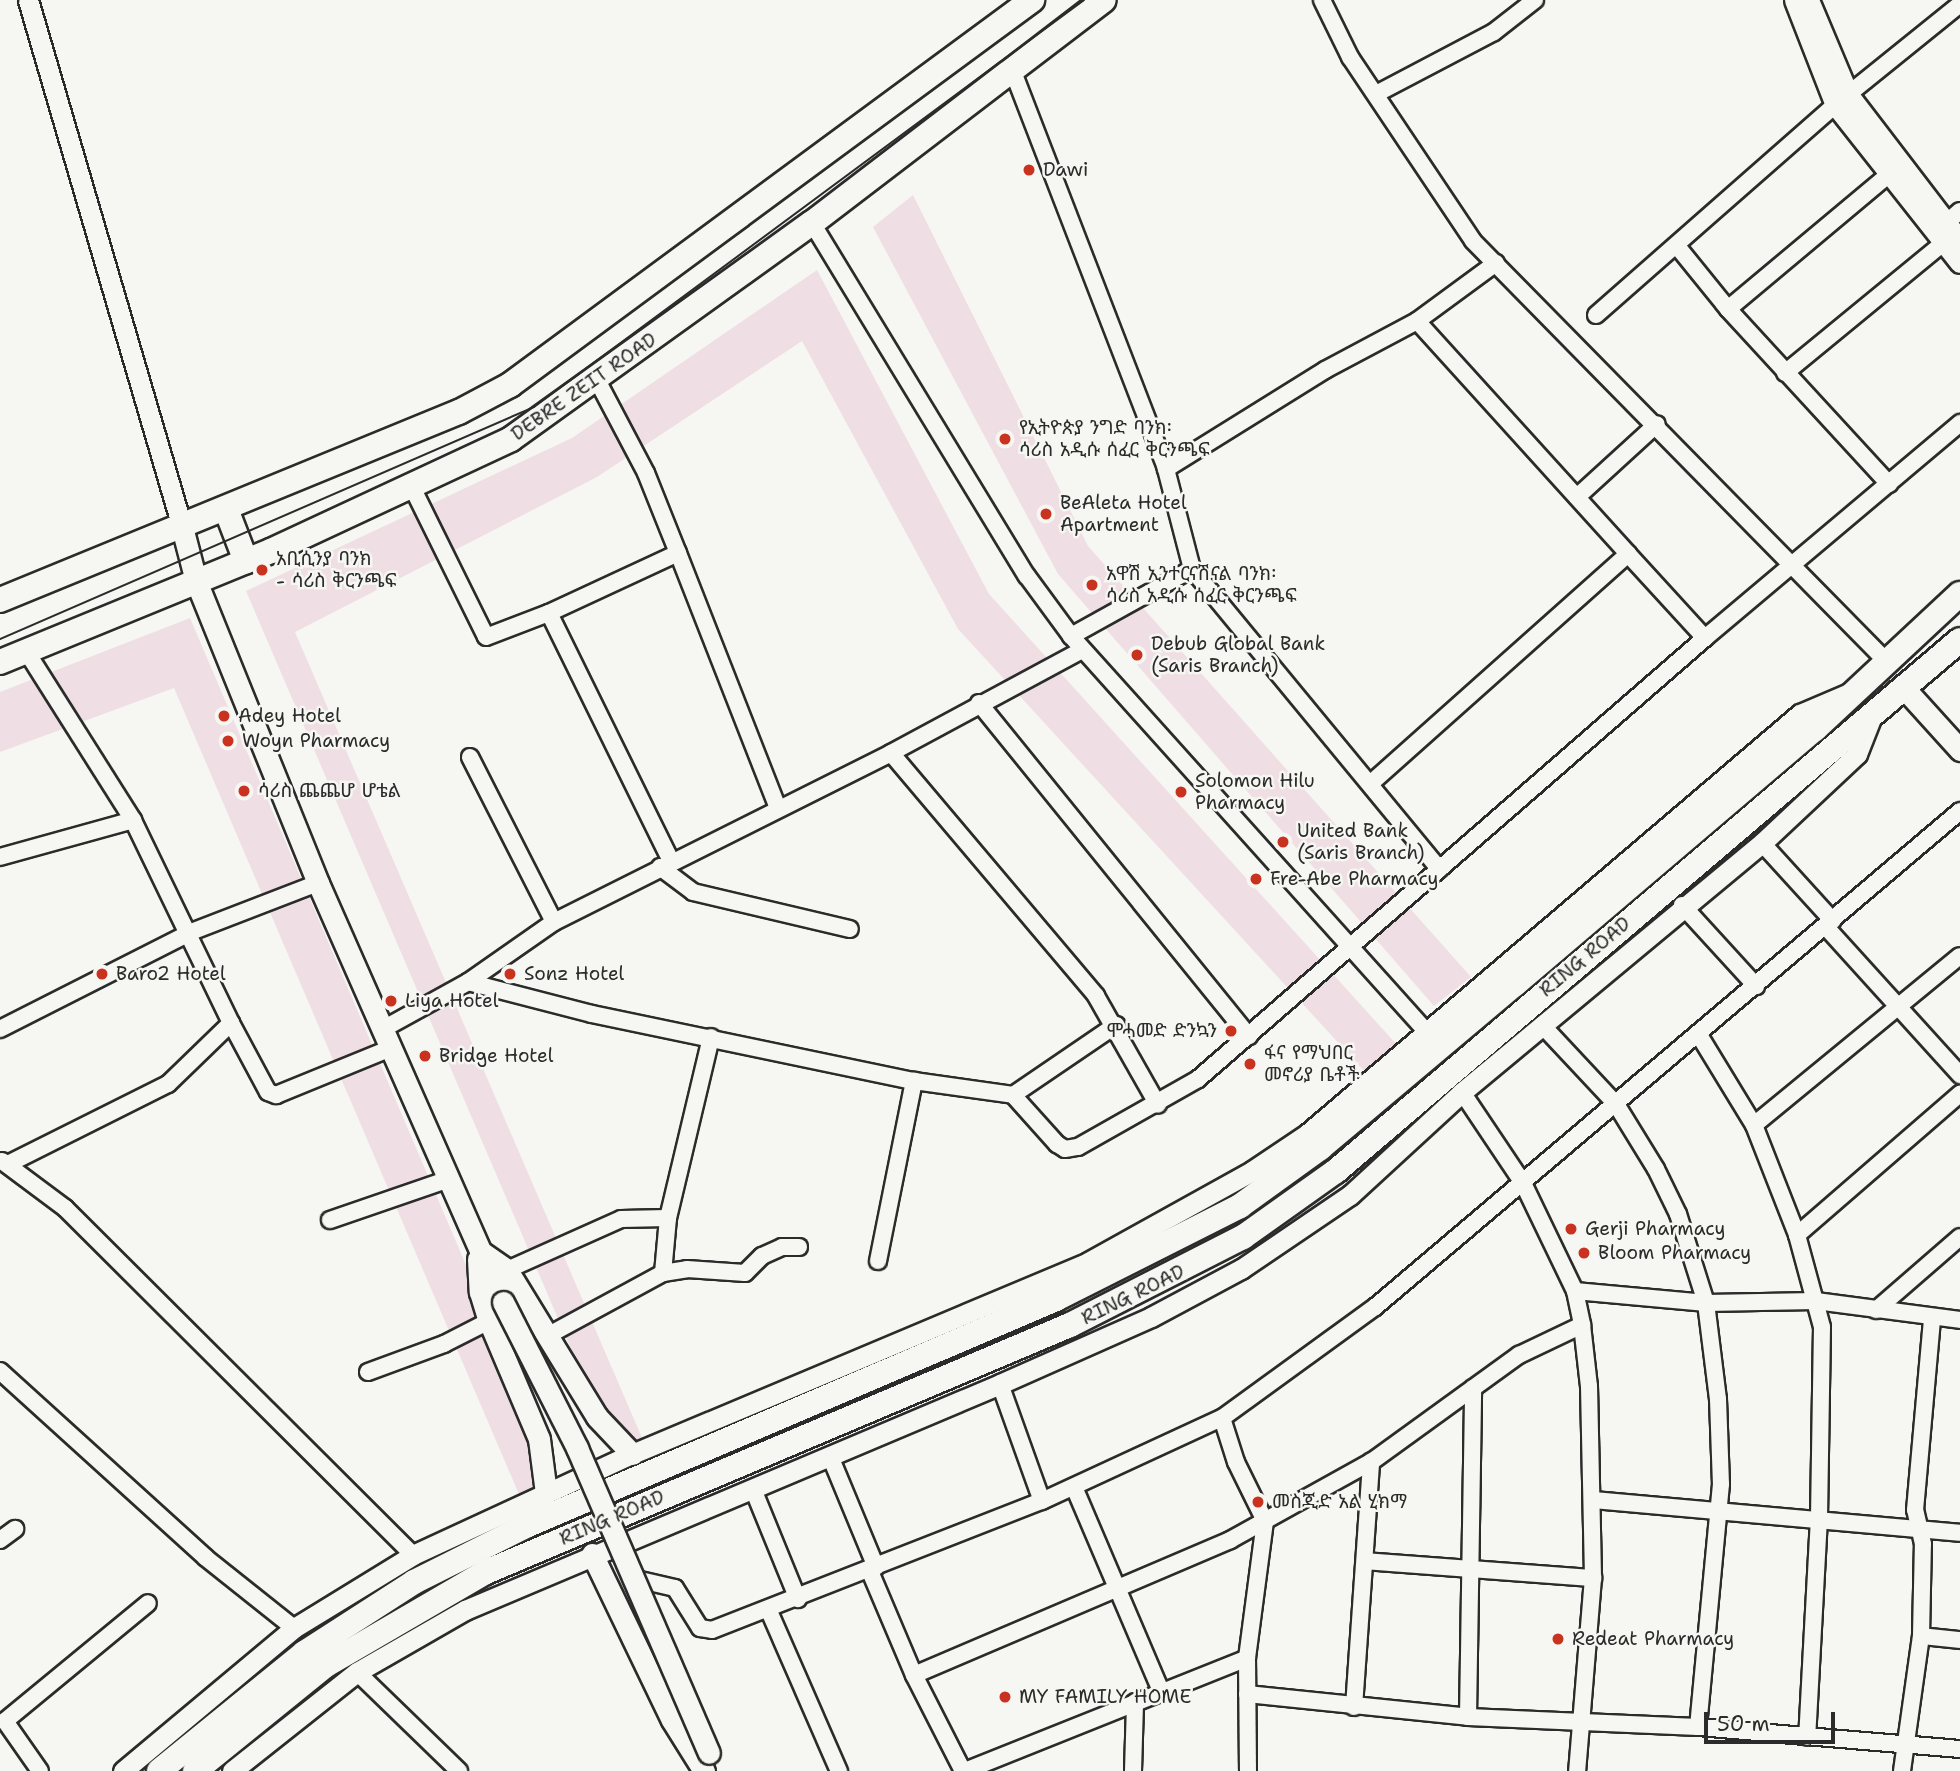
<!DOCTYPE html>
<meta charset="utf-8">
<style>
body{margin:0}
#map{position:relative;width:1960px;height:1771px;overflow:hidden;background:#f6f6f2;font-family:"Shantell Sans","Noto Sans Ethiopic",sans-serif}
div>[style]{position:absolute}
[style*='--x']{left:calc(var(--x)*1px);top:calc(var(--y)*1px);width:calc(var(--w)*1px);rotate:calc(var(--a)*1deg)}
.built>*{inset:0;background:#efdfe4}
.roads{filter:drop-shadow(2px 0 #2b2b2b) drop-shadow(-2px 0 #2b2b2b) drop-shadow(0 2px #2b2b2b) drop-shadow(0 -2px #2b2b2b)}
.minor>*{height:16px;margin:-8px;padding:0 8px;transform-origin:8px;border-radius:8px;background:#f6f6f2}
.tertiary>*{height:19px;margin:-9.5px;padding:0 9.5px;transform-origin:9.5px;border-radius:9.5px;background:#f6f6f2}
.secondary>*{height:21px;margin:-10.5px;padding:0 10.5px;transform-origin:10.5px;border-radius:10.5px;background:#f6f6f2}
.primary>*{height:24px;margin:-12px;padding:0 12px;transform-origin:12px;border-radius:12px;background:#f6f6f2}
.trunk>*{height:24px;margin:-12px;padding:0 12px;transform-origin:12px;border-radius:12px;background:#f6f6f2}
.tram>*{height:2px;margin:-1px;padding:0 1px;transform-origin:1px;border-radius:1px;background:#2b2b2b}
.bridges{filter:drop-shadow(2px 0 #2b2b2b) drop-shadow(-2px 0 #2b2b2b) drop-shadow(0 2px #2b2b2b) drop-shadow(0 -2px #2b2b2b)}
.secondary-bridge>*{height:21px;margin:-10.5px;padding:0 10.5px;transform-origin:10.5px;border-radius:10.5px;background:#f6f6f2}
.dots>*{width:19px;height:19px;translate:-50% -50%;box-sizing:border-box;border:4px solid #f6f6f2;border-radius:50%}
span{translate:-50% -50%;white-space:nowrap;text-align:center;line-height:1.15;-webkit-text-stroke:5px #f6f6f2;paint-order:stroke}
.poi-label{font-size:19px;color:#2b2b2b}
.left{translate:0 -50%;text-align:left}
.right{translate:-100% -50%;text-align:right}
.street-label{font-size:19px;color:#2b2b2b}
.scale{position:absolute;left:1704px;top:1712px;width:131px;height:32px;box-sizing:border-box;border:4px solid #2b2b2b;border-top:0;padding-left:9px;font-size:21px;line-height:24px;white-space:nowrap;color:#2b2b2b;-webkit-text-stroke:5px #f6f6f2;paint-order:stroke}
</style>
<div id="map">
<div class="built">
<i style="clip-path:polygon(913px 195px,1088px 546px,1471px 977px,1434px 1006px,1058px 574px,873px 227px)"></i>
<i style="clip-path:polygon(817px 270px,989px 594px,1398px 1046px,1367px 1074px,958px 629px,802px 341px,597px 477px,295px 632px,652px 1461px,623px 1470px,246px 591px,572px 438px)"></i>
<i style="clip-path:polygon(190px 618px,562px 1490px,524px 1506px,174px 688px,0 752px,0 692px)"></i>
</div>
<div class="roads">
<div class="minor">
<i style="--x:1322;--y:0;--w:64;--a:63.8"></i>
<i style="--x:1350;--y:57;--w:221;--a:56.2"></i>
<i style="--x:1473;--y:241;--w:589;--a:45.48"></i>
<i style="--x:1012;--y:69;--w:429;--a:68.9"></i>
<i style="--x:1166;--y:469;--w:103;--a:75.4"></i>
<i style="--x:1192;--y:569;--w:389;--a:50.5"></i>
<i style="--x:1376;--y:94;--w:133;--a:-27.7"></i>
<i style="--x:1494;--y:32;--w:52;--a:-38"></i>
<i style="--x:812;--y:223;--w:413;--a:58.7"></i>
<i style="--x:1027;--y:576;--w:74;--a:53.7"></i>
<i style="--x:1071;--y:636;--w:530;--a:48.06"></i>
<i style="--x:1945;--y:224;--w:20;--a:-41"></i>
<i style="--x:1677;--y:246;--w:81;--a:51"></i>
<i style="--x:1728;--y:309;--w:238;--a:47.4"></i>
<i style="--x:1728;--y:309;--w:207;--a:-39.9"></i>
<i style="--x:1596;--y:315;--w:318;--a:-41.3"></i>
<i style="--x:1835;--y:105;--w:161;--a:-38.9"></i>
<i style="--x:1417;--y:321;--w:314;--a:47.8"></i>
<i style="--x:1785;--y:373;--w:203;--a:-39.4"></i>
<i style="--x:597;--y:380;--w:105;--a:62.2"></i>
<i style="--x:646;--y:473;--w:86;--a:68.2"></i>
<i style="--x:1166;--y:469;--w:187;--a:-31.9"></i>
<i style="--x:1325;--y:370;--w:104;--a:-28"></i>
<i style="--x:1417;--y:321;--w:98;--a:-36.3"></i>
<i style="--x:411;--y:485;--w:169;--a:63.7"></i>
<i style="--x:486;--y:637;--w:67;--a:-20.9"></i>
<i style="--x:549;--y:613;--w:142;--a:-24.9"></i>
<i style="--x:678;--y:553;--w:274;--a:68.6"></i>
<i style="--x:1577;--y:497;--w:108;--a:-42.4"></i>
<i style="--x:549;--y:613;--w:276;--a:63.8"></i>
<i style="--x:1071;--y:636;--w:138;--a:-29"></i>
<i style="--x:979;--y:703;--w:429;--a:51"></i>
<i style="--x:891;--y:753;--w:318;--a:49.8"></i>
<i style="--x:1096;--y:996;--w:125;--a:60.4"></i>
<i style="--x:470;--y:757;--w:185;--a:63"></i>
<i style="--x:1370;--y:784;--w:346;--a:-41.7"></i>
<i style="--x:1628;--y:554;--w:114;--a:47.5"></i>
<i style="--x:1762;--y:843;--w:105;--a:47.7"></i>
<i style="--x:0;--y:857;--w:138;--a:-15.5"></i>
<i style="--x:660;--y:867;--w:41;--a:37.1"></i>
<i style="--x:693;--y:892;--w:161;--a:13.3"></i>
<i style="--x:1682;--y:905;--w:110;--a:47.6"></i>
<i style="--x:1826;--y:927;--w:200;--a:47.8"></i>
<i style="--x:468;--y:982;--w:105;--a:-34.9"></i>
<i style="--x:554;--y:922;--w:377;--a:-26.6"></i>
<i style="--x:891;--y:753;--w:217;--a:-28.3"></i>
<i style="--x:231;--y:1023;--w:78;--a:61.8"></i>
<i style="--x:268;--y:1092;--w:9;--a:21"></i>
<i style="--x:276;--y:1095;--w:124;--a:-22.2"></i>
<i style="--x:1542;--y:1025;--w:108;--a:46.9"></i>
<i style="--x:1616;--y:1104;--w:76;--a:58.4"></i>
<i style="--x:1656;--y:1169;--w:50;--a:63.9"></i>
<i style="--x:1678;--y:1214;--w:93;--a:72.5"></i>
<i style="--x:1706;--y:1303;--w:97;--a:82.9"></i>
<i style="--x:1718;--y:1399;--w:85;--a:88"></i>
<i style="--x:1721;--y:1484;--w:244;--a:95.4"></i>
<i style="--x:0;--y:1029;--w:214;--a:-26.9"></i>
<i style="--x:191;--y:932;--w:136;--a:-21.1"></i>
<i style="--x:383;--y:1029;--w:97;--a:-28.9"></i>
<i style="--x:468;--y:982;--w:128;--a:14.5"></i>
<i style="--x:592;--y:1014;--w:329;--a:11.8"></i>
<i style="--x:914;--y:1081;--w:100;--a:8"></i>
<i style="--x:1013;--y:1095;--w:66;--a:48.1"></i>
<i style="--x:1057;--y:1144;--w:9;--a:32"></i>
<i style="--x:1065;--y:1149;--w:13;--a:-9"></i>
<i style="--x:1078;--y:1147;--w:138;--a:-29.5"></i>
<i style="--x:1198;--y:1079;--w:672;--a:-41.02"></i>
<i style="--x:1705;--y:638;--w:334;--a:-40.1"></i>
<i style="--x:1699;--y:1035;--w:105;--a:58.6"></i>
<i style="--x:1754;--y:1125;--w:118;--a:68.6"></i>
<i style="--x:1797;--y:1235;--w:95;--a:74.8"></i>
<i style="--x:1822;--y:1327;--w:191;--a:90.9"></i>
<i style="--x:1819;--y:1518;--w:219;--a:93.1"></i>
<i style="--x:1462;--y:1092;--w:110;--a:56.2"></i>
<i style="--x:1523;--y:1183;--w:120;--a:64.3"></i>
<i style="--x:1575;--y:1291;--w:35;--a:78"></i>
<i style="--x:1582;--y:1325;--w:61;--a:83.5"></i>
<i style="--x:1589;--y:1386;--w:192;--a:88.8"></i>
<i style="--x:1593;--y:1578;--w:194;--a:94.7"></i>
<i style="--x:1013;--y:1095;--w:125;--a:-34.2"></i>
<i style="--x:1754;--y:1125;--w:266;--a:-39.4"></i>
<i style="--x:2;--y:1161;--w:79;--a:36.7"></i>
<i style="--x:65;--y:1208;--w:491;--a:44.9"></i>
<i style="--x:8;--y:1164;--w:179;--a:-26.6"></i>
<i style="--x:168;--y:1084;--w:88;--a:-44.1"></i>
<i style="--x:231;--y:1023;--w:225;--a:-115.8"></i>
<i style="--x:133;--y:820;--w:200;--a:-122.3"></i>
<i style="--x:330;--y:1220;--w:123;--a:-19"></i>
<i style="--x:1797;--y:1235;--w:216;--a:-40.9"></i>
<i style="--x:878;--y:1261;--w:184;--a:-78.7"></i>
<i style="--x:507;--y:1270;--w:125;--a:-24.1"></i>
<i style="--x:621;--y:1219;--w:47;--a:-1.2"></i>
<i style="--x:663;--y:1273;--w:24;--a:-9"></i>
<i style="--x:687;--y:1269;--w:58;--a:3.9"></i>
<i style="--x:745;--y:1273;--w:24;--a:-45"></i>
<i style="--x:762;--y:1256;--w:22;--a:-24"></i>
<i style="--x:782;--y:1247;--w:17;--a:0"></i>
<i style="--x:1575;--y:1291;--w:132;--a:5.2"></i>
<i style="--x:1706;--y:1303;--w:110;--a:-1"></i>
<i style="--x:1816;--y:1301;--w:145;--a:7.5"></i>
<i style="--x:1876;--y:1310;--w:111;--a:-41"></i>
<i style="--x:547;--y:1336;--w:132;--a:-28.5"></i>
<i style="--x:663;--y:1273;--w:55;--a:-84.8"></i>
<i style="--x:668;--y:1218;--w:186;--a:-76.6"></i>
<i style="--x:0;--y:1371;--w:278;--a:42.2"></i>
<i style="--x:206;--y:1558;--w:112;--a:38.5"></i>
<i style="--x:368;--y:1372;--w:81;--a:-20.2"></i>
<i style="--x:444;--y:1344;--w:51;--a:-27.1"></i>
<i style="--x:1000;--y:1384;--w:124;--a:70.3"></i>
<i style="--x:830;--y:1456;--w:120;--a:67.5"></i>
<i style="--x:1074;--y:1487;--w:222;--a:66.9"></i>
<i style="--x:753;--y:1489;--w:119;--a:67.8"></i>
<i style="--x:1593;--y:1500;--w:368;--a:5.1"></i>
<i style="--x:0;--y:1540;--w:19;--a:-36"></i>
<i style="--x:1365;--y:1561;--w:229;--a:4.3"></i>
<i style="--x:869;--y:1569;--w:115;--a:67"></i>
<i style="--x:914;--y:1675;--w:108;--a:63"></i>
<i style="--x:636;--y:1579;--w:40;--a:13"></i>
<i style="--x:675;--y:1588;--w:47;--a:58"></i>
<i style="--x:700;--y:1628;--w:12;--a:9"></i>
<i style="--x:712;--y:1630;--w:354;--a:-21.4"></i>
<i style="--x:1042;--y:1501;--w:198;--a:-24.8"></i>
<i style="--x:1222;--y:1418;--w:189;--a:-36"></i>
<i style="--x:1375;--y:1307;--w:767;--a:-40.29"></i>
<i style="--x:769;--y:1611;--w:175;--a:66.4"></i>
<i style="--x:1921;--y:1636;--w:39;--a:6"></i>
<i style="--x:1247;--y:1658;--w:113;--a:89.5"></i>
<i style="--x:357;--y:1672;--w:142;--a:44.1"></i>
<i style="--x:914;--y:1675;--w:344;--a:-23.1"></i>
<i style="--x:1230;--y:1540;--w:161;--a:-29"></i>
<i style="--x:1371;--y:1462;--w:183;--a:-35.9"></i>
<i style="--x:1519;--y:1355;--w:70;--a:-25.5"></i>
<i style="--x:1247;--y:1694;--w:222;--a:5.9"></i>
<i style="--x:1468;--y:1717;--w:230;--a:2.5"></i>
<i style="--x:1698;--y:1727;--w:263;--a:4.8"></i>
<i style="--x:1354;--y:1707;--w:246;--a:-86"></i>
<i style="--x:1468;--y:1717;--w:329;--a:-89.1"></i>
<i style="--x:40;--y:1771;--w:61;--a:-125"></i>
<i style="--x:5;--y:1721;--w:185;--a:-39.5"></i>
<i style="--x:965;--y:1771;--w:304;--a:-21.8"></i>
<i style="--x:1247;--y:1658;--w:138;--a:-82.5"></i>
<i style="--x:1265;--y:1521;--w:66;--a:-116.2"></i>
<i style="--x:1236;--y:1462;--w:46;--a:-107.7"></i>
<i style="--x:1133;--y:1771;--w:69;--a:-88.3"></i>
<i style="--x:1902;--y:1771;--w:136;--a:-82"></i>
<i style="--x:1921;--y:1636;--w:92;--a:-88.8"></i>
<i style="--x:1923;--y:1544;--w:35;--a:-103"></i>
<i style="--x:1915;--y:1510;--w:193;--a:-84.9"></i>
</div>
<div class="tertiary">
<i style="--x:28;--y:0;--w:549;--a:73.71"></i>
<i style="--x:1794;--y:0;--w:113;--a:68.7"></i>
<i style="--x:1835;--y:105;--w:201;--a:51.7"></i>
<i style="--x:1809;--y:0;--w:103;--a:67.2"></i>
<i style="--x:1849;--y:95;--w:183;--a:52.6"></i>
<i style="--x:123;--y:1771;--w:223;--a:-39.9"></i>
<i style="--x:294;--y:1628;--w:140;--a:-31.5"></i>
<i style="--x:413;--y:1555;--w:241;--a:-24.8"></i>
<i style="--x:632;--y:1454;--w:495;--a:-22.8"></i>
<i style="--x:1088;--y:1262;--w:188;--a:-29"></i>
<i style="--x:1252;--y:1171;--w:66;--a:-33.9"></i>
<i style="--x:1307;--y:1134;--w:648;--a:-40.43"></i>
<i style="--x:1800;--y:714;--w:53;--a:-23.2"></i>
<i style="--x:232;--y:1771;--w:159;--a:-38.4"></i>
<i style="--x:357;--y:1672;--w:125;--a:-29.9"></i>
<i style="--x:465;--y:1610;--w:581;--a:-22.9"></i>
<i style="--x:1000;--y:1384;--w:165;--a:-23.9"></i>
<i style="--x:1151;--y:1317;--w:102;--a:-28.1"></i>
<i style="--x:1241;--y:1269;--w:132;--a:-34.2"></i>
<i style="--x:1350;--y:1195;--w:152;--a:-42.6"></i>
<i style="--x:1462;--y:1092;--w:390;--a:-39.7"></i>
<i style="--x:1762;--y:843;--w:130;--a:-43.1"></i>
<i style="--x:1857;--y:754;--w:41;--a:-68.5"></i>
</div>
<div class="secondary">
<i style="--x:182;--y:527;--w:56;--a:75.5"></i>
<i style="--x:196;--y:581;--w:326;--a:68"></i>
<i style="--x:318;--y:883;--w:458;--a:66.2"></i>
<i style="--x:1904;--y:688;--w:84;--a:47.9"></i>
<i style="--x:480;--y:1251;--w:33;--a:35"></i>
<i style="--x:507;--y:1270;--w:172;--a:58.5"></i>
<i style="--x:597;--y:1417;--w:51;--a:46.6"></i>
<i style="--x:478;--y:1259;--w:33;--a:87"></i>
<i style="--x:480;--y:1292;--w:30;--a:73"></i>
<i style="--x:489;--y:1321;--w:128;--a:67"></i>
<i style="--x:539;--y:1439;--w:54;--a:82.6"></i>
<i style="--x:592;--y:1554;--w:184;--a:64.3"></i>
<i style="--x:672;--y:1720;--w:60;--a:57.9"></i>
</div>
<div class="primary">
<i style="--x:226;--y:509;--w:56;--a:69"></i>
<i style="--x:0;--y:600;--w:496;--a:-22.3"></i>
<i style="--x:459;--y:412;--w:58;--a:-27.9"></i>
<i style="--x:510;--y:385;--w:649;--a:-36.41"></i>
<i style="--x:0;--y:662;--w:293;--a:-22.3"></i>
<i style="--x:271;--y:551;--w:265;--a:-25"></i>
<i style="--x:511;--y:439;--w:370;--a:-35.7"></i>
<i style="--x:812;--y:223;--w:367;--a:-37.4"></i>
</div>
<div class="trunk">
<i style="--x:159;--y:1771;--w:187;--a:-39.1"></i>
<i style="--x:304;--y:1653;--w:131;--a:-32.8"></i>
<i style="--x:414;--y:1582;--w:127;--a:-26.6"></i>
<i style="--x:528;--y:1525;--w:574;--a:-23.17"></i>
<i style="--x:1056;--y:1299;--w:206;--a:-26.8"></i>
<i style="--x:1240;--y:1206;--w:99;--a:-35.9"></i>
<i style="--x:1320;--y:1148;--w:255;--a:-40.1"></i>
<i style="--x:1515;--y:984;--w:394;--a:-40.4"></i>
<i style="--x:1815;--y:729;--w:198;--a:-43"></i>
<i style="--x:195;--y:1771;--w:169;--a:-39"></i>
<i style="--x:326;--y:1665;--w:185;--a:-30.2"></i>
<i style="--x:486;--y:1572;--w:634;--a:-22.93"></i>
<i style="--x:1070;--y:1325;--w:194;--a:-27"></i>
<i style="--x:1243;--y:1237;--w:114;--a:-35.4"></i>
<i style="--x:1336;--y:1171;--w:819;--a:-40.4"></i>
</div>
</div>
<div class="tram">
<i style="--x:0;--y:639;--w:582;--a:-23.48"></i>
<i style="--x:534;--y:407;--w:684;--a:-36.5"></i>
</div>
<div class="bridges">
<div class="secondary-bridge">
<i style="--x:503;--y:1302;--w:164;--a:63.1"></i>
<i style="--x:577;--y:1448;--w:332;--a:66.6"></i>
</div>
</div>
<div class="dots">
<i style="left:1029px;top:170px;background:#c8321e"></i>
<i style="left:1005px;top:439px;background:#c8321e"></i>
<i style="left:1046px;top:514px;background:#c8321e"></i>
<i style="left:262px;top:570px;background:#c8321e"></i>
<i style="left:1092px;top:585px;background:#c8321e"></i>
<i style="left:1137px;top:655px;background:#c8321e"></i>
<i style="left:224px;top:716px;background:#c8321e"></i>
<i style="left:228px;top:741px;background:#c8321e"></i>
<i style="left:244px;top:791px;background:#c8321e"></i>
<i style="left:1181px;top:792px;background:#c8321e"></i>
<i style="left:1283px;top:842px;background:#c8321e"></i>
<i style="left:1256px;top:879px;background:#c8321e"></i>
<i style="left:102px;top:974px;background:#c8321e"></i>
<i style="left:510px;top:974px;background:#c8321e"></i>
<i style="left:391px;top:1001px;background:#c8321e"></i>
<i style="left:1231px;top:1031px;background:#c8321e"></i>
<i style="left:425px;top:1056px;background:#c8321e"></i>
<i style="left:1250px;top:1064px;background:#c8321e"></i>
<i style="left:1571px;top:1229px;background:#c8321e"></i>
<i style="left:1584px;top:1253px;background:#c8321e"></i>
<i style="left:1258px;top:1502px;background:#c8321e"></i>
<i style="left:1558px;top:1639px;background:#c8321e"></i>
<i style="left:1005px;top:1697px;background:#c8321e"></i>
</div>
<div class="poi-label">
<span class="left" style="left:1043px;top:170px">Dawi</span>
<span class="left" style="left:1019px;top:439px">የኢትዮጵያ ንግድ ባንክ፡<br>ሳሪስ አዲሱ ሰፈር ቅርንጫፍ</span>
<span class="left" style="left:1060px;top:514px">BeAleta Hotel<br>Apartment</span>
<span class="left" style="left:276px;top:570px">አቢሲንያ ባንክ<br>- ሳሪስ ቅርንጫፍ</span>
<span class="left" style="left:1106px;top:585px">አዋሽ ኢንተርናሽናል ባንክ፡<br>ሳሪስ አዲሱ ሰፈር ቅርንጫፍ</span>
<span class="left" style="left:1151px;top:655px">Debub Global Bank<br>(Saris Branch)</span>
<span class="left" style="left:238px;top:716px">Adey Hotel</span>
<span class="left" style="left:242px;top:741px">Woyn Pharmacy</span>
<span class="left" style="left:1195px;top:792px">Solomon Hilu<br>Pharmacy</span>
<span class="left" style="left:258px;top:791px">ሳሪስ ጨጨሆ ሆቴል</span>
<span class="left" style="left:1297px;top:842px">United Bank<br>(Saris Branch)</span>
<span class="left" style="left:1270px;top:879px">Fre-Abe Pharmacy</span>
<span class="left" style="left:116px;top:974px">Baro2 Hotel</span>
<span class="left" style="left:524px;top:974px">Sonz Hotel</span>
<span class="left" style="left:405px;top:1001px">Liya Hotel</span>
<span class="right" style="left:1217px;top:1031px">ሞሓመድ ድንኳን</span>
<span class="left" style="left:1264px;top:1064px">ፋና የማህበር<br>መኖሪያ ቤቶች</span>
<span class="left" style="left:439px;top:1056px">Bridge Hotel</span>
<span class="left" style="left:1585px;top:1229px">Gerji Pharmacy</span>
<span class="left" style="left:1598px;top:1253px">Bloom Pharmacy</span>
<span class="left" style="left:1272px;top:1502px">መስጂድ አል ሂክማ</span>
<span class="left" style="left:1572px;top:1639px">Redeat Pharmacy</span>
<span class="left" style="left:1019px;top:1697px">MY FAMILY HOME</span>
</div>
<div class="street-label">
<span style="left:584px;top:387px;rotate:-35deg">DEBRE ZEIT ROAD</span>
<span style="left:1585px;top:957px;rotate:-40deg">RING ROAD</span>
<span style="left:1133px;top:1295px;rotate:-26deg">RING ROAD</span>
<span style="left:612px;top:1518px;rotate:-23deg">RING ROAD</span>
</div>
<div class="scale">50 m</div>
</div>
